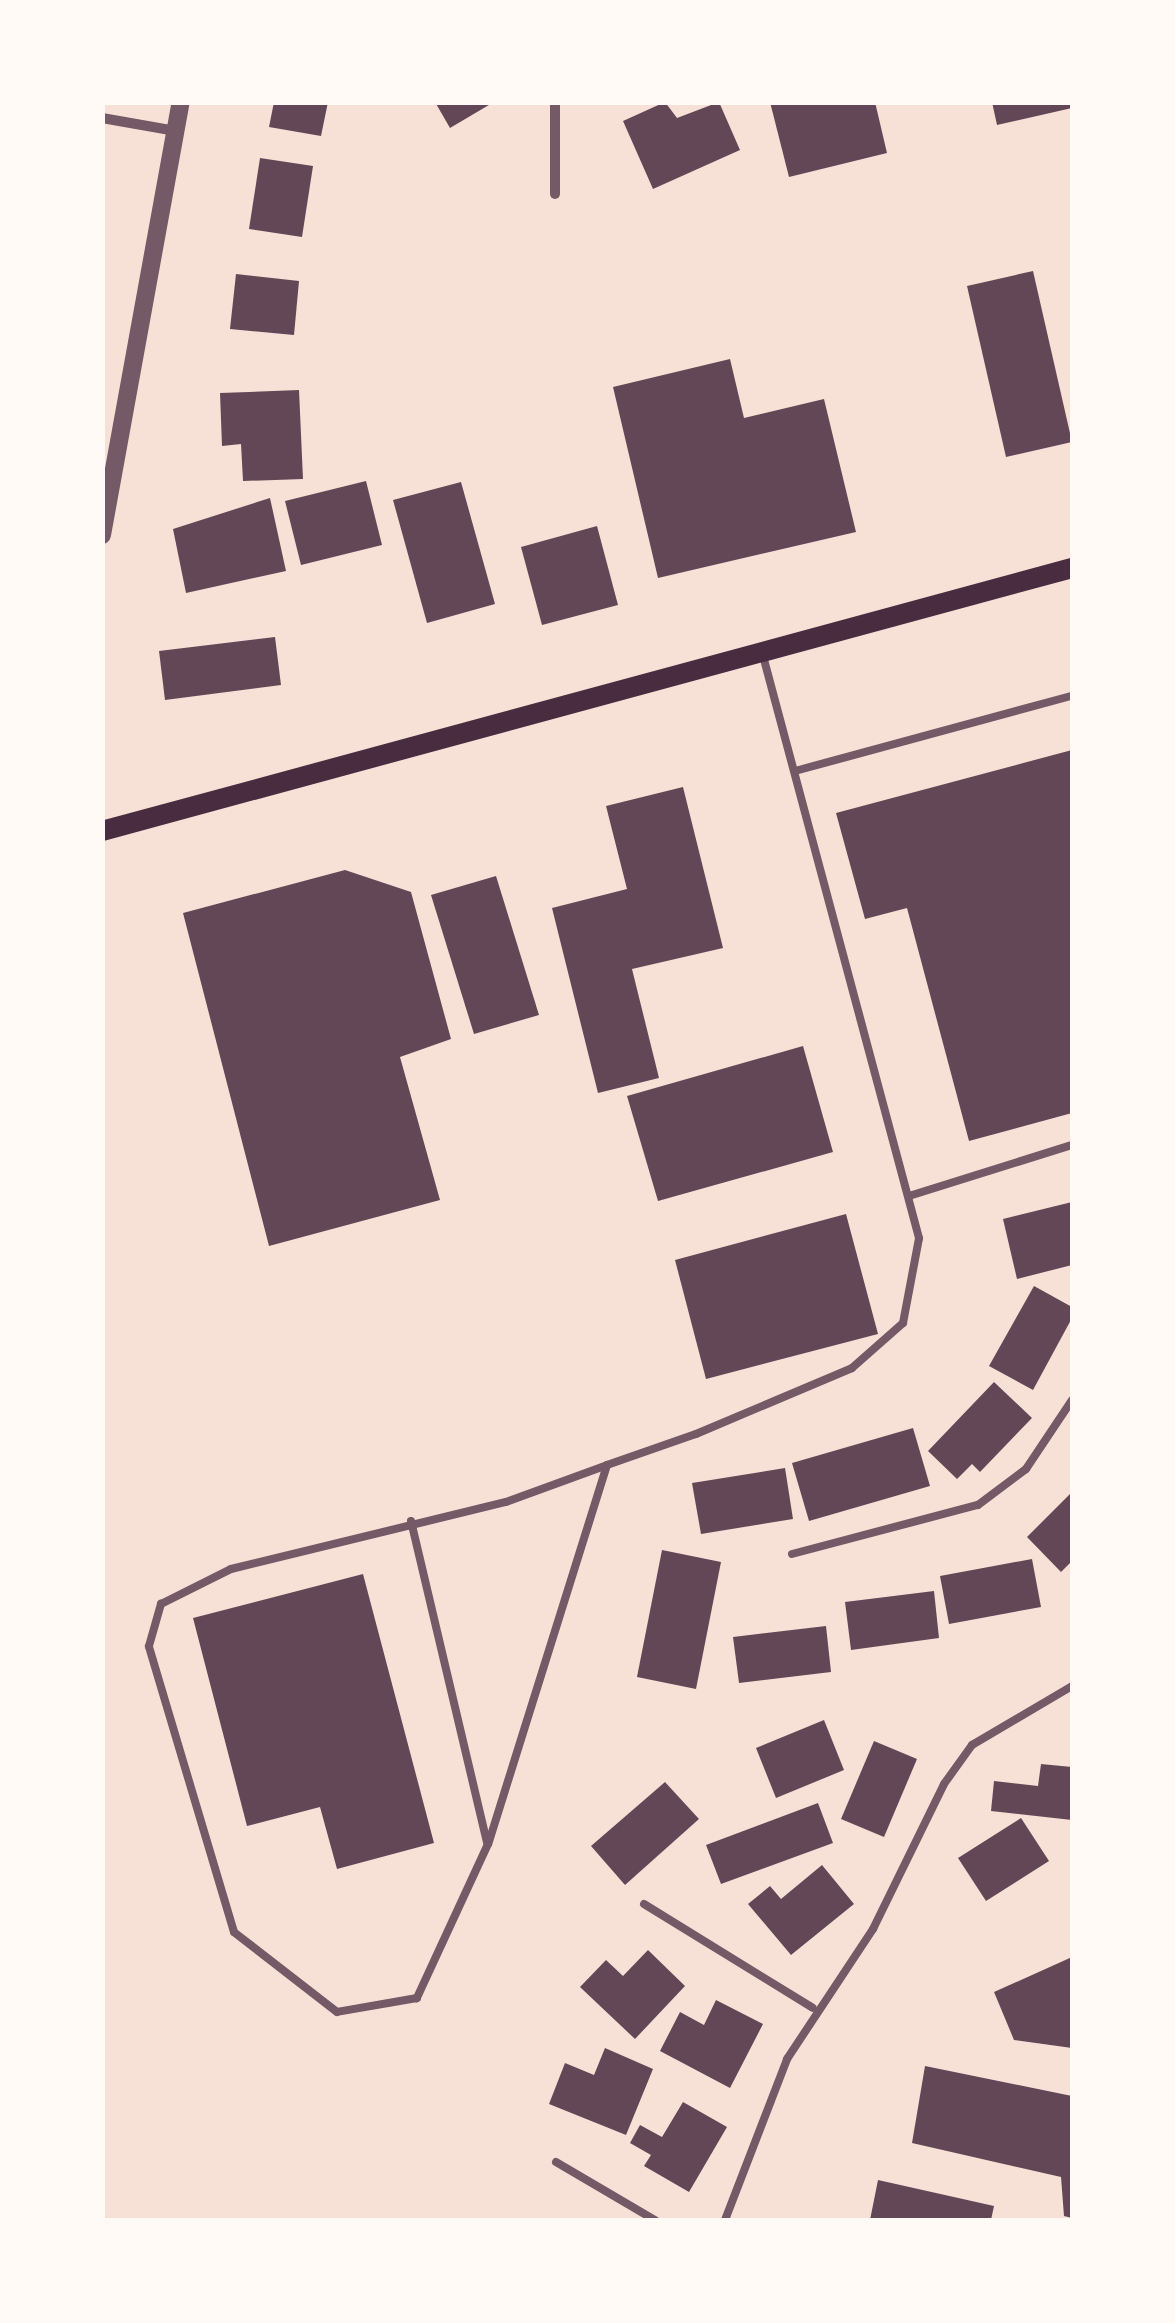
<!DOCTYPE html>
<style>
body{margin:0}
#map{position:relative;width:1175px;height:2323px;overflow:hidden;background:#f7e1d7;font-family:Inter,sans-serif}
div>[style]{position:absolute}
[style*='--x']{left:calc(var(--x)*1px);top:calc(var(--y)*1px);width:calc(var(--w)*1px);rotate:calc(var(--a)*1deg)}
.building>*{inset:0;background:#644757}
.service>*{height:8px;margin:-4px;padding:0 4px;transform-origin:4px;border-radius:4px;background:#755966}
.minor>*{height:10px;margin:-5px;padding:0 5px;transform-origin:5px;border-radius:5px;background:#755966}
.tertiary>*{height:18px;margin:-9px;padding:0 9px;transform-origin:9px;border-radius:9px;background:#755966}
.secondary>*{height:20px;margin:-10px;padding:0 10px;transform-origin:10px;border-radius:10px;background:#4a2c40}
span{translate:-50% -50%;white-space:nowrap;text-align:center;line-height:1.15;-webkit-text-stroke:8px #fffaf5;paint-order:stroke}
.frame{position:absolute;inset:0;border:105px solid #fffaf5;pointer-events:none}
</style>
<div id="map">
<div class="building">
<i style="clip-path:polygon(274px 102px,328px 102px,321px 136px,269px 127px)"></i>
<i style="clip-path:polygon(435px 102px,494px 102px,450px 128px)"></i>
<i style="clip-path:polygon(665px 102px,677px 118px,719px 102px,740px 150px,653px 189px,623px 121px)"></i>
<i style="clip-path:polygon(770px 102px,875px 102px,887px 153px,789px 177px)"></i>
<i style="clip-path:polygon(992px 102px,1072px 102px,1072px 108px,997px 125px)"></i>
<i style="clip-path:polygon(260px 158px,313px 166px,302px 237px,249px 229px)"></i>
<i style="clip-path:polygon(1033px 271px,1072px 442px,1006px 457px,967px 286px)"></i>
<i style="clip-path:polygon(236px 274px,299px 281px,294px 335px,230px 329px)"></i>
<i style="clip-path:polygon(730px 359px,744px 418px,824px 399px,856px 532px,658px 578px,613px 387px)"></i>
<i style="clip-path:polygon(299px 390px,303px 479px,243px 481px,241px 444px,222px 446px,220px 393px)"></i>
<i style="clip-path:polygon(366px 481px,382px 545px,301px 565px,285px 501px)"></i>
<i style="clip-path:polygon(461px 482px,495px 604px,427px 623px,393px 500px)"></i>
<i style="clip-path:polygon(270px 498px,286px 571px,186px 593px,173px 529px)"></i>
<i style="clip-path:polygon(597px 526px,618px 605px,542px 625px,521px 547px)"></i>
<i style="clip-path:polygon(275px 637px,281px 685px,165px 700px,159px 651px)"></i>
<i style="clip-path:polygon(1072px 750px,1072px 1113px,969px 1141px,907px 908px,865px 919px,836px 813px)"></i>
<i style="clip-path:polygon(683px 787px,723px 948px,632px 969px,659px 1078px,598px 1093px,552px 908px,627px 889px,606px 806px)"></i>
<i style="clip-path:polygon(345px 870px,411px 892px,451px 1039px,400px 1057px,440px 1200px,269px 1246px,183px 913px)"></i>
<i style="clip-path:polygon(496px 876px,539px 1015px,474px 1034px,431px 895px)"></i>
<i style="clip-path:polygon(803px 1046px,833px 1152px,658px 1201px,627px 1096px)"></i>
<i style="clip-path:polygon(1072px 1202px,1072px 1265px,1017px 1279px,1003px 1219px)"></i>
<i style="clip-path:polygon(846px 1214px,878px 1334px,706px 1379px,675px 1260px)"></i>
<i style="clip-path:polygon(1034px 1286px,1072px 1307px,1072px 1318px,1033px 1390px,989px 1366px)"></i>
<i style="clip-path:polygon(994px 1382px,1032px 1418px,980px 1472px,972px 1464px,957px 1479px,928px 1451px)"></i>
<i style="clip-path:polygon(913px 1428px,930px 1486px,809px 1521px,792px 1463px)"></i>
<i style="clip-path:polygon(785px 1468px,793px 1519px,701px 1534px,692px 1483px)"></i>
<i style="clip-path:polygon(1072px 1492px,1072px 1561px,1061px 1572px,1027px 1537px)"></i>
<i style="clip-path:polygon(662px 1550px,721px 1562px,696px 1689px,637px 1677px)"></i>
<i style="clip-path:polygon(1032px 1559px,1041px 1607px,949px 1624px,940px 1576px)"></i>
<i style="clip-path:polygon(363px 1574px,434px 1843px,337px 1869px,320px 1807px,247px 1826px,193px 1618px)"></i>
<i style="clip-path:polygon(934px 1591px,939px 1638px,851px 1650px,845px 1602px)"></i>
<i style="clip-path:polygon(826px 1626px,831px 1672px,739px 1683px,733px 1637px)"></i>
<i style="clip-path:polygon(824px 1720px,844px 1770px,776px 1798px,756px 1748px)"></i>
<i style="clip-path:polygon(874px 1741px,917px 1759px,884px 1837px,841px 1819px)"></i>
<i style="clip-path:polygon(1041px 1764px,1072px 1767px,1072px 1820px,991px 1811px,994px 1781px,1038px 1786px)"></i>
<i style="clip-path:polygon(665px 1782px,699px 1819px,625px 1885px,591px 1846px)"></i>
<i style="clip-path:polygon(818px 1803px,833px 1843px,721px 1884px,706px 1845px)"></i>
<i style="clip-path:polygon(1021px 1818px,1049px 1861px,986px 1901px,958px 1858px)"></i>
<i style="clip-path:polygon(822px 1865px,854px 1904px,791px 1955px,748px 1904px,770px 1886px,781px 1899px)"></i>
<i style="clip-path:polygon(648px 1950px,685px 1986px,635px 2039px,580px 1987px,606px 1960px,623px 1976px)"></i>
<i style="clip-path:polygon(1072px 1957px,1072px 2048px,1014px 2040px,994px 1992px)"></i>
<i style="clip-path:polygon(716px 2000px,763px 2024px,730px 2088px,660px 2051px,680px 2012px,704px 2025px)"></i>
<i style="clip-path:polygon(605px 2048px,653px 2069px,626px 2135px,549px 2104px,565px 2063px,594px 2075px)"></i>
<i style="clip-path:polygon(925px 2066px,1072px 2096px,1072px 2218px,1064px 2216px,1061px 2177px,912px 2143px)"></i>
<i style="clip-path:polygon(683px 2102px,727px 2127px,689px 2192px,644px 2166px,651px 2155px,630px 2143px,640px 2125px,662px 2137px)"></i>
<i style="clip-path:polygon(878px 2180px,994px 2206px,991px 2220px,870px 2220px)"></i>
</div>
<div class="service">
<i style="--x:795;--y:771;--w:287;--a:-15.2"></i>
<i style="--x:909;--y:1196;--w:171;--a:-17.4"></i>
<i style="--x:607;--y:1465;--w:397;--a:107.4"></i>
<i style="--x:488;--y:1844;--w:170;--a:114.8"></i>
<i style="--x:417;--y:1998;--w:81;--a:170.1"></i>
<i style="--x:337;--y:2012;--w:130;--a:-142.2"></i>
<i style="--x:234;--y:1932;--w:298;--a:-106.6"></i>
<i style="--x:149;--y:1646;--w:44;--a:-74.1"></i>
<i style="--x:161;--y:1604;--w:78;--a:-26.6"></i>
<i style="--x:231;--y:1569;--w:283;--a:-13.7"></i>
<i style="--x:506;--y:1502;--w:108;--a:-20.1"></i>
<i style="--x:607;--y:1465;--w:94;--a:-19.2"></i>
<i style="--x:696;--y:1434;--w:169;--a:-22.9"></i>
<i style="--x:852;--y:1368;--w:68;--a:-41.4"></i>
<i style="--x:903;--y:1323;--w:86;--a:-79.3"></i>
<i style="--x:919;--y:1238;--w:603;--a:-105"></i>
<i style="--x:411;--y:1521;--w:331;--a:76.7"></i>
<i style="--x:792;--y:1554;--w:192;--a:-14.8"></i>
<i style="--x:978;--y:1505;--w:60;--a:-36.9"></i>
<i style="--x:1026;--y:1469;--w:83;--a:-56.3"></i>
<i style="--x:644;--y:1904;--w:198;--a:31.6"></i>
<i style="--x:556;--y:2162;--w:115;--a:30.4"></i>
<i style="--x:725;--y:2220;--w:173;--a:-68.9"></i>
<i style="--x:787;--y:2059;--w:156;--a:-56.5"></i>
<i style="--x:873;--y:1929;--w:161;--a:-63.9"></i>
<i style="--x:944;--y:1784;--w:48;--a:-54.3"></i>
<i style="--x:972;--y:1745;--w:116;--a:-30.5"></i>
</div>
<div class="minor">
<i style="--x:102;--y:118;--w:75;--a:10"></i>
<i style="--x:555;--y:194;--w:92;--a:-90"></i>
</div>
<div class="tertiary">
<i style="--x:102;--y:535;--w:440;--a:-79.7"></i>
</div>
<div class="secondary">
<i style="--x:102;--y:831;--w:1005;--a:-15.17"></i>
</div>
<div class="frame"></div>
</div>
